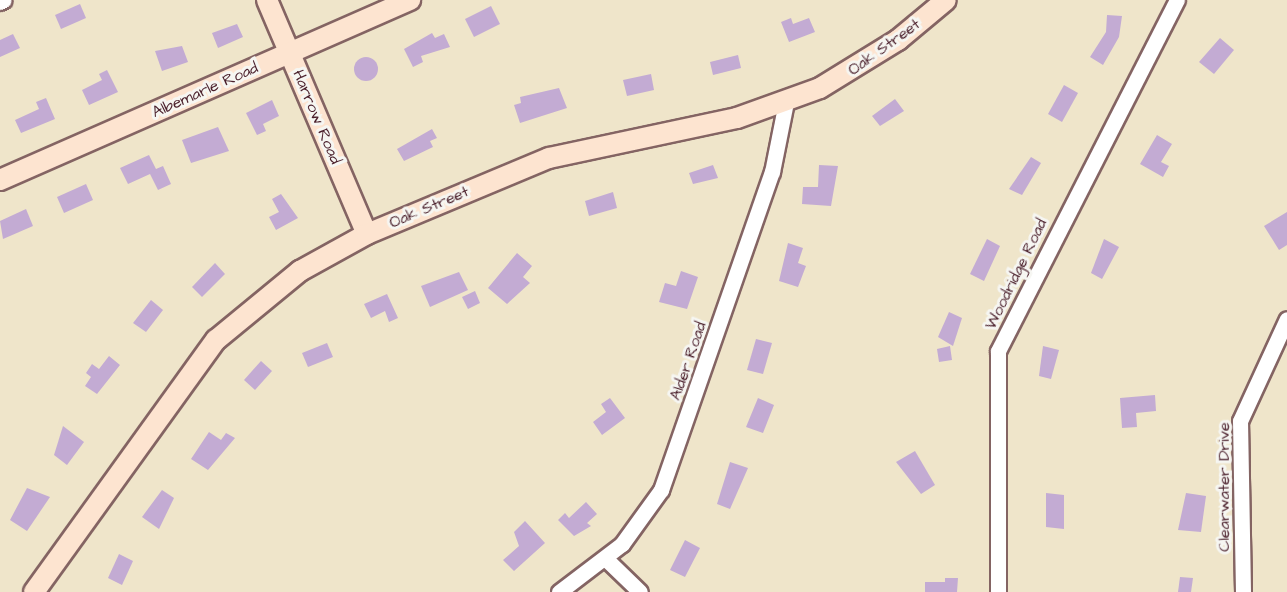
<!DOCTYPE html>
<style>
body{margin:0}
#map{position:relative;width:1287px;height:592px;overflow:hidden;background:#efe5ca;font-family:"Architects Daughter",sans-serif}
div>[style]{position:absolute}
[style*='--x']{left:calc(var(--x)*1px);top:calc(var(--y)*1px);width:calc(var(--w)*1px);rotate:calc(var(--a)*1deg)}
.building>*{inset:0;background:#c3abd3}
.round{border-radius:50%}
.roads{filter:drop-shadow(2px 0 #846463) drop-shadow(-2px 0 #846463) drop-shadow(0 2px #846463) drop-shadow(0 -2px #846463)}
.street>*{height:15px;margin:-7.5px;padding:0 7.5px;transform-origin:7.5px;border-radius:7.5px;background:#fff}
.secondary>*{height:20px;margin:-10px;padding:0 10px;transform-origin:10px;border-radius:10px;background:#fde4d0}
span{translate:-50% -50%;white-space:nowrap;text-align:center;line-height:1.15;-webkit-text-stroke:6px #f6f6f2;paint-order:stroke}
.street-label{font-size:16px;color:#4a1f2b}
</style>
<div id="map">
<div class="building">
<i style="clip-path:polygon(80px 4px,86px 18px,61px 29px,55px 15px)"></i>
<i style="clip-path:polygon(491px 6px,500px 24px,474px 37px,465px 19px)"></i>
<i style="clip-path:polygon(1107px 15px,1122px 16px,1119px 37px,1103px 65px,1090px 57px,1106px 32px)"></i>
<i style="clip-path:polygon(791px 18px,793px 24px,809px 18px,815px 32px,789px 42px,781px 22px)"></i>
<i style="clip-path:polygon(237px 24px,243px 37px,218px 48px,212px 33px)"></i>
<i style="clip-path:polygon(432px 33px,435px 38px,444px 34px,450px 47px,421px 56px,423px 62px,413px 67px,404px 49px)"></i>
<i style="clip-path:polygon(13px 34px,20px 48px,0 57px,0 40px)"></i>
<i style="clip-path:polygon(1220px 38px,1234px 50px,1214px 74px,1199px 62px)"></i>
<i style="clip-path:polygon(182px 46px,188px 62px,162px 71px,155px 51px)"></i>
<i style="clip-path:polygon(738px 55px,741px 68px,713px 75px,710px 62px)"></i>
<i class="round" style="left:354px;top:57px;width:24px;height:24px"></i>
<i style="clip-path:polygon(107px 70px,118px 92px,89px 105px,82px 90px,102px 80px,99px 74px)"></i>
<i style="clip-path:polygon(651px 74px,654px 90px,627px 96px,623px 80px)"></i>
<i style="clip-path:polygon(1064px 85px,1078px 93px,1062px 122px,1048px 114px)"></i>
<i style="clip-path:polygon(559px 88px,567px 108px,520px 123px,514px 105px,521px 103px,520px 97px)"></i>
<i style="clip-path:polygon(46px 98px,55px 119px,21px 133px,15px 120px,39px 109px,36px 102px)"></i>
<i style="clip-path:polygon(895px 99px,904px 111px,880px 126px,872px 116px)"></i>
<i style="clip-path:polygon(272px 100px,279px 116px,263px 124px,266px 131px,257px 135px,246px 113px)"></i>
<i style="clip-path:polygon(218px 127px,229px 151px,191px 163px,182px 140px)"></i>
<i style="clip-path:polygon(432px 129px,437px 138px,430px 141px,433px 147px,404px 161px,397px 149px)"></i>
<i style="clip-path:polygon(1157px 135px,1172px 144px,1161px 162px,1169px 166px,1163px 177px,1140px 164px)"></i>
<i style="clip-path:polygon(149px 155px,156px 169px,163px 166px,171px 184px,158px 190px,150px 174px,128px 184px,120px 168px)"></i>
<i style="clip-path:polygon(1031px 157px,1041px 163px,1022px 195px,1009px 189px)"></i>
<i style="clip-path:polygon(713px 165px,718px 178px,693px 184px,689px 173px)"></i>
<i style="clip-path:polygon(819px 165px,838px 166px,831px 206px,802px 204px,803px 187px,818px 187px)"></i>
<i style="clip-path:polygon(86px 184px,93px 200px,64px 213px,57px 197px)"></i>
<i style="clip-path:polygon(613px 192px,617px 208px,589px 216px,585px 201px)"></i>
<i style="clip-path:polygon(281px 194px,298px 218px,276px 230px,269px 217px,279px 212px,272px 199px)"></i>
<i style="clip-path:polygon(26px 209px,33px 226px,3px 239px,0 221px)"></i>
<i style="clip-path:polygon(1287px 212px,1287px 245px,1279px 250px,1264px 226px)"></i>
<i style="clip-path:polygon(987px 239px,1000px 246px,984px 281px,970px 274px)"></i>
<i style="clip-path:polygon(1104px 239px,1119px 247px,1102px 279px,1091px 273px)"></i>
<i style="clip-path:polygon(788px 243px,803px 248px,798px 263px,806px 266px,798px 287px,779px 281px)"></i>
<i style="clip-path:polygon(517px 253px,532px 266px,523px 277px,530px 283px,507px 304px,488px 288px)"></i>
<i style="clip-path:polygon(215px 263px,225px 274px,202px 297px,192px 287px)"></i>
<i style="clip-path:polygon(681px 271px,698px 277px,687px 309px,659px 302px,665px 283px,676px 286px)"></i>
<i style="clip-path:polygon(459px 272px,468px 290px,430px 307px,421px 286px)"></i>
<i style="clip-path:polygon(475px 291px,480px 303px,468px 309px,462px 297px)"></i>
<i style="clip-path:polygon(387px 294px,398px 318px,389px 322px,385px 311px,371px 318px,364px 304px)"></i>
<i style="clip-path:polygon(151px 300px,163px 310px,146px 332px,133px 323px)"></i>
<i style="clip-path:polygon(949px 312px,962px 318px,953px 346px,938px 337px)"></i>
<i style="clip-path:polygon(756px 339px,772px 343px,763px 374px,747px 370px)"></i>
<i style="clip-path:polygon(327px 343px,333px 357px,308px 367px,302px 353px)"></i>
<i style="clip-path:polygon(950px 346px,952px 360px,939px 362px,937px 349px)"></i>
<i style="clip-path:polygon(1043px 346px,1059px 350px,1051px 379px,1039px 376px)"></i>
<i style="clip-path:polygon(109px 356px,120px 365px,97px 394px,85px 386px,91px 377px,86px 373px,92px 364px,99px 369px)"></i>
<i style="clip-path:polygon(261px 361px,272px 371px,255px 390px,244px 380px)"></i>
<i style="clip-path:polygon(1155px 395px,1156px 411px,1136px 413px,1137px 427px,1122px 428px,1120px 398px)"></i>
<i style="clip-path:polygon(610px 398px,625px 418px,602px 435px,593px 422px,606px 412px,601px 404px)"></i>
<i style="clip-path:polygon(758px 398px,774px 405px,763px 433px,746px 427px)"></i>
<i style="clip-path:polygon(63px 426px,84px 442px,67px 465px,54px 455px)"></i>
<i style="clip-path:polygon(209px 432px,221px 440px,226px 433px,235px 438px,208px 470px,191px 459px)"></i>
<i style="clip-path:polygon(915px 451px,935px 485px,921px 494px,896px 462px)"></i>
<i style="clip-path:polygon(730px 462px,748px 468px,730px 509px,717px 504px)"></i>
<i style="clip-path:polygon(27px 488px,50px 497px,27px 531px,10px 520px)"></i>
<i style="clip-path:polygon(162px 490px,174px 498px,159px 529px,142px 517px)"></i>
<i style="clip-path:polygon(1046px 493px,1064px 495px,1064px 529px,1046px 527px)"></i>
<i style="clip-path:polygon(1186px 493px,1206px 496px,1201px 532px,1178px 530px)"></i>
<i style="clip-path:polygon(586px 502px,597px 514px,587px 523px,591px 526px,574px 536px,558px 520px,565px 513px,569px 518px)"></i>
<i style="clip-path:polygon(525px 521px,545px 543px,514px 571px,503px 560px,519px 546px,514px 532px)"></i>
<i style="clip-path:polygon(685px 540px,700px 548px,685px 577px,670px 570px)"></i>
<i style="clip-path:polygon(119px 554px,133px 561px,122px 585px,108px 578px)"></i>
<i style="clip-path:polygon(1180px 577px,1193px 578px,1191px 592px,1178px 592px)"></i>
<i style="clip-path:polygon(945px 578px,958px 578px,957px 592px,925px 592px,925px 582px,945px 582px)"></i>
</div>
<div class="roads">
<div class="street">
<i style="--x:0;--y:2;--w:4;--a:-27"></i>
<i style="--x:606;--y:559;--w:47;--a:44.1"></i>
<i style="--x:559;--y:592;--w:79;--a:-37.3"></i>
<i style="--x:622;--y:544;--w:67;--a:-54.2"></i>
<i style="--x:661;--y:490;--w:337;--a:-70.8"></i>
<i style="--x:772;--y:172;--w:71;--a:-78.7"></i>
<i style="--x:998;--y:592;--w:241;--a:-90"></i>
<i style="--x:998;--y:351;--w:394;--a:-63"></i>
<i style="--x:1243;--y:592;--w:171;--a:-91"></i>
<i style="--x:1240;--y:421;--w:112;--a:-65.3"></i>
</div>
<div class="secondary">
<i style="--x:267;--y:0;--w:254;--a:66.9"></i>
<i style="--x:0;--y:180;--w:448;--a:-23.7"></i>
<i style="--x:34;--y:592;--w:311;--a:-54.2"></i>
<i style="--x:216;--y:340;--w:109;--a:-39.4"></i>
<i style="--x:300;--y:271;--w:77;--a:-28.9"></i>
<i style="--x:367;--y:234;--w:197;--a:-22.7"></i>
<i style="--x:549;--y:158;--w:192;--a:-12"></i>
<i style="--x:737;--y:118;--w:88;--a:-19.9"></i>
<i style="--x:820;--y:88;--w:92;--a:-31.6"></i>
<i style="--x:898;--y:40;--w:62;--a:-39.8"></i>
</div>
</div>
<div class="street-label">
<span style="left:884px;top:47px;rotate:-36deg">Oak Street</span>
<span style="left:205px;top:90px;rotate:-24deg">Albemarle Road</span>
<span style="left:317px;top:117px;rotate:67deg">Harrow Road</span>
<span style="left:429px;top:207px;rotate:-23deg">Oak Street</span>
<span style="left:1016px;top:274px;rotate:-64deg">Woodridge Road</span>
<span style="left:688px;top:361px;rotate:-71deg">Alder Road</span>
<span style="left:1224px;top:487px;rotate:-90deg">Clearwater Drive</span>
</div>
</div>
